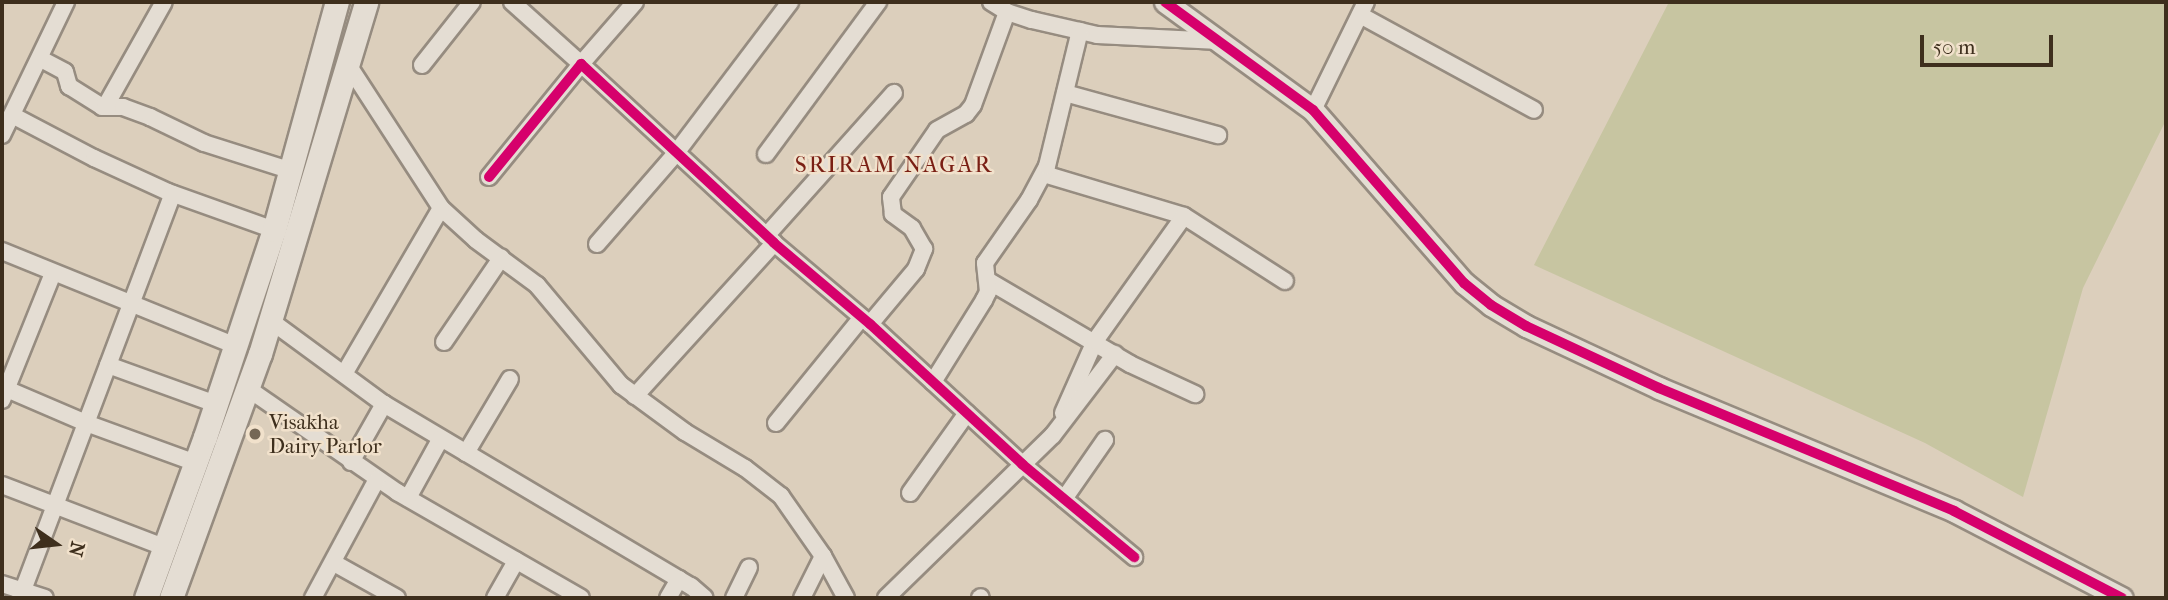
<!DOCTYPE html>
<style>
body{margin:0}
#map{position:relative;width:2168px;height:600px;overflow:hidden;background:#dccfbc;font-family:"IM FELL French Canon",serif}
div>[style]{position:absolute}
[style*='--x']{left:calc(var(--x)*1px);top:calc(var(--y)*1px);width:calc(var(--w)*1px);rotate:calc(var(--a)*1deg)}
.green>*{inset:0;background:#c7c5a1}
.roads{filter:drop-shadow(2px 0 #968c80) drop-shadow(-2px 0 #968c80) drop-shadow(0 2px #968c80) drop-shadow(0 -2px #968c80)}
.minor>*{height:16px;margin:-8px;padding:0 8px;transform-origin:8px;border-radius:8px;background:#e4ddd3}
.tertiary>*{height:21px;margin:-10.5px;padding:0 10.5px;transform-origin:10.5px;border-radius:10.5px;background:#e4ddd3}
.secondary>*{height:23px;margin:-11.5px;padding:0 11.5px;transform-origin:11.5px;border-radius:11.5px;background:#e4ddd3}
.cycleway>*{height:10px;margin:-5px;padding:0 5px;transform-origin:5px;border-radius:5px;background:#d6006c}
.dots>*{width:19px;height:19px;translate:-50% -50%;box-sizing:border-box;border:4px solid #f1e1cb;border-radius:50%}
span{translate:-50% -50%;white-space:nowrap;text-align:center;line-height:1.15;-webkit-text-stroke:5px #f1e1cb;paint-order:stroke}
.poi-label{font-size:21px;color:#3e2f1d}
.left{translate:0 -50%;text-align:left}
.neighbourhood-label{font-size:23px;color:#7a1f14;letter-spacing:2px}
.frame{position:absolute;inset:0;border:4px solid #3e2f1d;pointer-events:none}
.north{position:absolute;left:21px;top:509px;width:70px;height:70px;-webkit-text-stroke:5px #f1e1cb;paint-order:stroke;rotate:104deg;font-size:19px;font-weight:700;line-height:28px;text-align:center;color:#3e2f1d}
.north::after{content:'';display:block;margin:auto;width:24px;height:32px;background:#3e2f1d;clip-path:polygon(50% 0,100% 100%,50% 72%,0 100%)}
.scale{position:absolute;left:1920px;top:35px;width:133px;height:32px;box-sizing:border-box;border:4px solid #3e2f1d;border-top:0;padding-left:9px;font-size:21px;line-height:24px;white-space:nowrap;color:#3e2f1d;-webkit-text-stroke:5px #f1e1cb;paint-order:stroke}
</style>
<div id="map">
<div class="green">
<i style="clip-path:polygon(1669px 2px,2166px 2px,2166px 120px,2083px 288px,2023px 497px,1925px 443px,1534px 265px)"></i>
</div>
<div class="roads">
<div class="minor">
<i style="--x:512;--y:2;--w:93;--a:41.9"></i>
<i style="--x:581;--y:64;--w:82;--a:-48.9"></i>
<i style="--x:991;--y:2;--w:19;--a:32"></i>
<i style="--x:1007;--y:12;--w:26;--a:18"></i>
<i style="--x:1032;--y:20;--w:67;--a:13"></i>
<i style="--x:1097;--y:35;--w:122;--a:2.8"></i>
<i style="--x:1360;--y:15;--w:198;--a:28.6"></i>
<i style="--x:41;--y:59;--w:27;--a:28"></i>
<i style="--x:65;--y:72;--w:15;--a:74"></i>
<i style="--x:69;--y:86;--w:39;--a:32"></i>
<i style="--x:102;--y:107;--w:21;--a:0"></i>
<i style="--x:123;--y:107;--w:29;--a:20"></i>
<i style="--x:150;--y:117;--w:60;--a:25.7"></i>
<i style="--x:204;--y:143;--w:92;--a:17.7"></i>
<i style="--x:347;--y:63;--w:173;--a:57"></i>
<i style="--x:441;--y:208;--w:47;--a:42.4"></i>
<i style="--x:476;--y:240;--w:76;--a:36.4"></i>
<i style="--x:537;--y:285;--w:131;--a:50"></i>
<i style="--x:621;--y:385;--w:79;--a:36.3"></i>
<i style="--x:685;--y:432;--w:70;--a:31"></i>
<i style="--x:745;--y:468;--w:46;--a:37.9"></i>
<i style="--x:781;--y:496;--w:73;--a:55"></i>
<i style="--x:823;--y:556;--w:48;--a:61.3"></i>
<i style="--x:422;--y:65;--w:80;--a:-51.6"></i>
<i style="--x:1065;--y:93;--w:159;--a:15.4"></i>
<i style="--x:105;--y:107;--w:120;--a:-60.7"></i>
<i style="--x:1313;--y:110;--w:120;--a:-63.9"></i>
<i style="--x:12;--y:115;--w:93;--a:27.7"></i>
<i style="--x:94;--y:158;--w:81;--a:24.7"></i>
<i style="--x:168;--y:192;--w:113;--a:19.7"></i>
<i style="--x:2;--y:135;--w:148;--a:-64.3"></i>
<i style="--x:766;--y:154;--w:189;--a:-53.6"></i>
<i style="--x:1044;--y:174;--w:146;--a:16.7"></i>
<i style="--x:1184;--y:216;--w:120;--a:32.8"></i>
<i style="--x:489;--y:177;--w:146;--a:-50.8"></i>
<i style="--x:581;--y:64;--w:263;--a:42.8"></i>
<i style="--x:774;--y:243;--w:126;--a:40.2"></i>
<i style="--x:870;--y:324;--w:207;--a:42.6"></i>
<i style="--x:1022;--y:464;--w:146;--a:39.7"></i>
<i style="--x:766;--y:236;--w:192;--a:-48.2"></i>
<i style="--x:597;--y:244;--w:121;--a:-49"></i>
<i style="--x:676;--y:153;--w:189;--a:-52.9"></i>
<i style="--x:2;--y:251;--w:253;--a:22.1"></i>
<i style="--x:987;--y:280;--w:166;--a:30.4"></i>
<i style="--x:1130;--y:364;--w:72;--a:24.8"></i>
<i style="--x:271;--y:321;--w:140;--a:36.3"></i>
<i style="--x:384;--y:404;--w:357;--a:30.7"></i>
<i style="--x:691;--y:586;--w:18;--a:41"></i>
<i style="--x:870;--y:324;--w:72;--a:-50.1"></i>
<i style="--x:916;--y:269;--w:22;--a:-68"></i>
<i style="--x:924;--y:249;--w:24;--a:-120"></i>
<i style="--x:912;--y:228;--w:24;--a:-144"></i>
<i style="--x:893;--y:214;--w:17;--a:-97"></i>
<i style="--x:891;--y:197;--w:81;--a:-55.5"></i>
<i style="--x:937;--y:130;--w:33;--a:-29"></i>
<i style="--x:966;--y:114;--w:11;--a:-52"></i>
<i style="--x:973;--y:105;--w:99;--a:-69.9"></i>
<i style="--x:444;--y:342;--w:102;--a:-55.8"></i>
<i style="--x:108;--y:365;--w:115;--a:19.9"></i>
<i style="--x:344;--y:374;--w:192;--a:-59.7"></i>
<i style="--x:933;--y:382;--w:97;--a:-58.1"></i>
<i style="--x:984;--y:300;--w:9;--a:-63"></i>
<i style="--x:988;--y:292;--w:29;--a:-96"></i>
<i style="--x:985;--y:263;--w:77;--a:-55.1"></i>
<i style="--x:1029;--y:200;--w:38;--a:-62"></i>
<i style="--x:1047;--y:166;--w:139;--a:-76.3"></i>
<i style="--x:2;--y:387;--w:91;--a:23.2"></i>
<i style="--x:86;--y:423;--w:117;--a:20"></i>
<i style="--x:247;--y:388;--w:183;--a:34.7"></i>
<i style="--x:397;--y:492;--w:212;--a:29.9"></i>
<i style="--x:635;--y:396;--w:207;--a:-47.7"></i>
<i style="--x:2;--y:400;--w:137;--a:-68.1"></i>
<i style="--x:1063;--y:413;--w:79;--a:-66"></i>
<i style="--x:1095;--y:341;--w:153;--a:-54.5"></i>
<i style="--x:776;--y:423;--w:136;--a:-50.9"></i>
<i style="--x:466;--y:453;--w:86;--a:-59.3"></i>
<i style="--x:351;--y:462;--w:67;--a:-60.4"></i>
<i style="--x:2;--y:485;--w:176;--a:21"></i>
<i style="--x:910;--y:493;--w:98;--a:-54.5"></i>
<i style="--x:408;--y:498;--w:68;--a:-61.2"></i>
<i style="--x:1064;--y:499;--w:72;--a:-55.2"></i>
<i style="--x:334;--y:563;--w:72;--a:29.1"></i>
<i style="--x:2;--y:584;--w:45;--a:18"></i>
<i style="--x:20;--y:598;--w:432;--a:-69.3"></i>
<i style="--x:313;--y:598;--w:135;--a:-61.7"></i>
<i style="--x:495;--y:598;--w:43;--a:-60.4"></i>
<i style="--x:668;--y:598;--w:22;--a:-60"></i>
<i style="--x:734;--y:598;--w:34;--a:-64"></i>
<i style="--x:802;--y:598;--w:47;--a:-63.4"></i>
<i style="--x:886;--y:598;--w:233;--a:-44.3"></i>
<i style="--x:1053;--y:435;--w:102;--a:-52.6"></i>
<i style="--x:980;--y:598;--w:1;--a:-45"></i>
</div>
<div class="tertiary">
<i style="--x:1165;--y:2;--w:183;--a:36.1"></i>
<i style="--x:1313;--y:110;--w:230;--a:48.9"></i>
<i style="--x:1464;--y:283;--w:35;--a:39"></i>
<i style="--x:1491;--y:305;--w:41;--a:31"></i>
<i style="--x:1526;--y:326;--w:147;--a:25"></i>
<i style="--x:1659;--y:388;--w:320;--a:22.6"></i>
<i style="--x:1954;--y:511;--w:189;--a:27.4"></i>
</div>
<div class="secondary">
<i style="--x:146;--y:598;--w:171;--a:-69.9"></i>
<i style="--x:205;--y:437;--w:218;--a:-71.6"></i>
<i style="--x:274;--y:230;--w:237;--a:-74.6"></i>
<i style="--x:171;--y:598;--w:260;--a:-70"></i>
<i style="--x:260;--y:354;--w:368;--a:-73.2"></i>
</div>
</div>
<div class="cycleway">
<i style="--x:1165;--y:2;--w:183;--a:36.1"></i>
<i style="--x:1313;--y:110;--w:230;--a:48.9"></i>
<i style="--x:1464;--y:283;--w:35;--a:39"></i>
<i style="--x:1491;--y:305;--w:41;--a:31"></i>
<i style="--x:1526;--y:326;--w:147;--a:25"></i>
<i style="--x:1659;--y:388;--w:320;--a:22.6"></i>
<i style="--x:1954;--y:511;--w:189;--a:27.4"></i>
<i style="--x:489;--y:177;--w:146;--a:-50.8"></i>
<i style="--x:581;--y:64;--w:263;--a:42.8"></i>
<i style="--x:774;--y:243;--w:126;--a:40.2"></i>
<i style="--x:870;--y:324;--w:207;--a:42.6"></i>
<i style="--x:1022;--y:464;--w:146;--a:39.7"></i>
</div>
<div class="dots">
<i style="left:255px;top:434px;background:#756755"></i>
</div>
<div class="poi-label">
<span class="left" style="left:269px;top:434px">Visakha<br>Dairy Parlor</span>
</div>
<div class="neighbourhood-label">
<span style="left:894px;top:165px">SRIRAM NAGAR</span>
</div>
<div class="frame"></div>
<div class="north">N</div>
<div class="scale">50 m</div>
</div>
